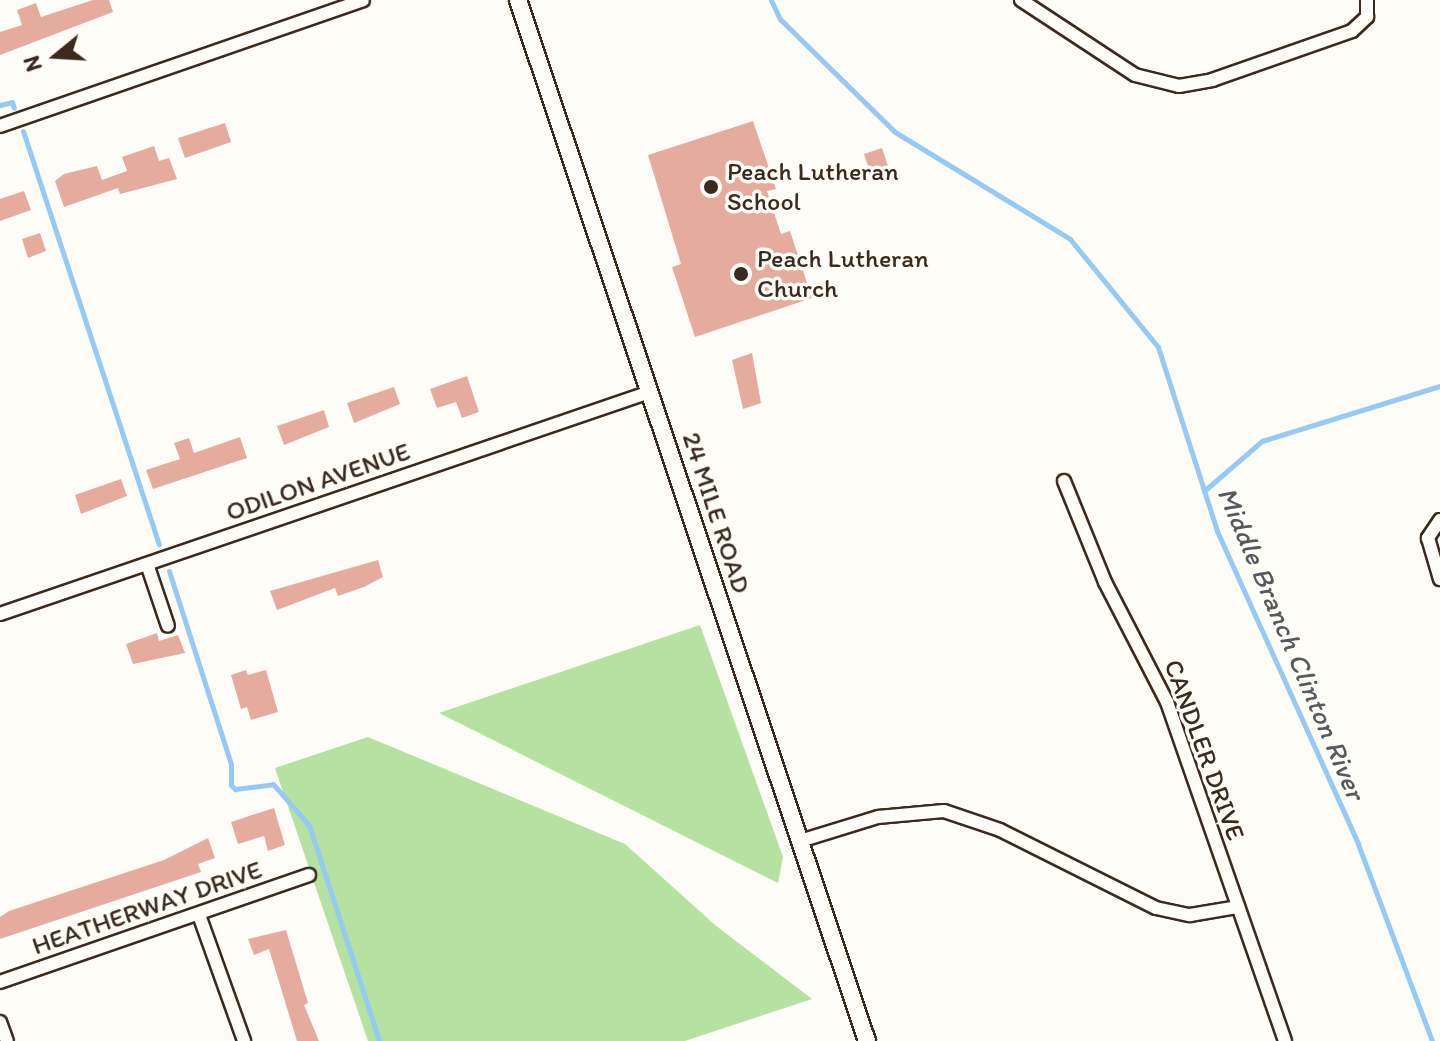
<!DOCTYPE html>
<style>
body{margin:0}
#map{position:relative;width:1440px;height:1041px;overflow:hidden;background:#fdfcf7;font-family:Itim,sans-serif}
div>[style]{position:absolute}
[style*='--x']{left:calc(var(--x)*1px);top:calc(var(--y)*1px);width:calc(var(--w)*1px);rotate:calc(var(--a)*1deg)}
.green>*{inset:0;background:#b5e2a0}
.stream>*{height:5px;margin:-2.5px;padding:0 2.5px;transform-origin:2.5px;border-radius:2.5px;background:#96c9f3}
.building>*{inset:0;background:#e5ac9e}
.roads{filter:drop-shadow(2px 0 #3b2a1e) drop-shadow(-2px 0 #3b2a1e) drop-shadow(0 2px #3b2a1e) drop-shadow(0 -2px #3b2a1e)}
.minor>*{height:12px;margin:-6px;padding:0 6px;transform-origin:6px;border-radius:6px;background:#fdfcf7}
.tertiary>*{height:16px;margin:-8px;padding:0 8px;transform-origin:8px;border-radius:8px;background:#fdfcf7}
.dots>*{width:22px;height:22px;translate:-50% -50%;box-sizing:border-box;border:4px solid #fdfcf7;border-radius:50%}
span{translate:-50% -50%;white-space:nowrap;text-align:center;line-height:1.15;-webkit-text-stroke:7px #fdfcf7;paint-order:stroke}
.poi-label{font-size:26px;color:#3b2a1e}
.left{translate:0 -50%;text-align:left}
.street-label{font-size:26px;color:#3b2a1e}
.water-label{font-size:28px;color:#565a5e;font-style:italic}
.north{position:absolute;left:16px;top:16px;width:80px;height:80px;-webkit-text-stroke:6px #fdfcf7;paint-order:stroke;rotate:252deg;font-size:22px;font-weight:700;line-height:32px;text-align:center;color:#3b2a1e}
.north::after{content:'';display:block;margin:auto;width:28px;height:36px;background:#3b2a1e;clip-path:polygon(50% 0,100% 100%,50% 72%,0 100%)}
</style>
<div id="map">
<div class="green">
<i style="clip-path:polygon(700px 625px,783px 857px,778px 883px,439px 713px)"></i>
<i style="clip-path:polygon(368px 737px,625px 844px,715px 925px,812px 999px,685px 1041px,368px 1041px,275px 768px)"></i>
</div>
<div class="stream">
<i style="--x:771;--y:0;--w:21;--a:65"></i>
<i style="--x:780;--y:19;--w:161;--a:44.5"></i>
<i style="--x:895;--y:132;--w:205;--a:31.4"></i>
<i style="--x:1070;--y:239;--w:139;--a:50.8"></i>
<i style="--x:1158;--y:347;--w:193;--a:72.2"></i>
<i style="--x:1217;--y:531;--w:343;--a:65.7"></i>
<i style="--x:1358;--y:844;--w:210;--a:69.4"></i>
<i style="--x:0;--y:105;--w:12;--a:-14"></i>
<i style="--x:12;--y:102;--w:6;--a:72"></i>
<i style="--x:23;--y:131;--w:435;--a:71.8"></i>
<i style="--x:1204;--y:491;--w:77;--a:-40.8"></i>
<i style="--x:1262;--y:441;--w:186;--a:-17.2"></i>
<i style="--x:169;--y:571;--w:203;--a:72.2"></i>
<i style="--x:231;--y:764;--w:21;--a:90"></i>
<i style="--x:231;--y:785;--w:6;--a:45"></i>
<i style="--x:235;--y:789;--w:38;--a:-7"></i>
<i style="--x:273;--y:784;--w:55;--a:48.7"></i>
<i style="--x:309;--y:825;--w:227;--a:72"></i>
</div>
<div class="building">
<i style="clip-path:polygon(93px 0,109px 0,113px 12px,0 55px,0 32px,22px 25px,17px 10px,36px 3px,41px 17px)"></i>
<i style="clip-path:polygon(753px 121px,776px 189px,767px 191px,781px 234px,790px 231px,812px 298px,695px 337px,672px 267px,681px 264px,648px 155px)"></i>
<i style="clip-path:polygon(225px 123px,231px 142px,185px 158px,178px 138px)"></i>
<i style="clip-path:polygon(154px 146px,159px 161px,169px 158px,177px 179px,120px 194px,118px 188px,64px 207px,55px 181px,64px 174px,97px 166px,102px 180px,127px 171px,122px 157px)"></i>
<i style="clip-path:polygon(882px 148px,888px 166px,870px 172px,864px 154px)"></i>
<i style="clip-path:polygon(24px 191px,31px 210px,0 221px,0 199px)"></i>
<i style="clip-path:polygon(40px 233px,46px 251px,28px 258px,22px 239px)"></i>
<i style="clip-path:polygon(752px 353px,761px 403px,743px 409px,732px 360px)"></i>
<i style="clip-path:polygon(467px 376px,479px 412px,462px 418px,456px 402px,437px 408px,430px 389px)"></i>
<i style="clip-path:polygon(394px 387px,400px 404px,354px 423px,347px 403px)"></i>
<i style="clip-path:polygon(324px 410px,329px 427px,284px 445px,277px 426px)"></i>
<i style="clip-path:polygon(240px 437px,247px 458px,153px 489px,146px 470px,180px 459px,174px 443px,189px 438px,194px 453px)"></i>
<i style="clip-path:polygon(121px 479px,127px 496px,81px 514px,75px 495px)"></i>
<i style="clip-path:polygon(378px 560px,383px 577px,364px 587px,338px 596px,335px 588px,277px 610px,270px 591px)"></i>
<i style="clip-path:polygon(157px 633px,159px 641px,178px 635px,185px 653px,133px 664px,126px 644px)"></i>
<i style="clip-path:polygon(246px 670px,248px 675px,266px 670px,278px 712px,251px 720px,247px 707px,241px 709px,231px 675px)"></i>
<i style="clip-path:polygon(274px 808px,285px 845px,268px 851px,264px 836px,238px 844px,231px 822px)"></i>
<i style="clip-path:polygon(208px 838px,215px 858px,198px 864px,201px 872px,0 939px,0 917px,9px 911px,164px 860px)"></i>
<i style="clip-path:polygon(286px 930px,308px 1003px,304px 1005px,319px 1041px,297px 1041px,269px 949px,254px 955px,248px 939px)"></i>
</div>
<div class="roads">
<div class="minor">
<i style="--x:1021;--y:0;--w:136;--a:33.3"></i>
<i style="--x:1135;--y:75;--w:45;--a:14"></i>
<i style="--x:1179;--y:86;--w:34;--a:-10"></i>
<i style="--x:1212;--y:80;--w:148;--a:-19.3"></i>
<i style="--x:1352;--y:31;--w:21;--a:-43"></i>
<i style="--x:1367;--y:17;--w:17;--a:-90"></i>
<i style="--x:0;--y:126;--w:384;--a:-19.1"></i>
<i style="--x:1064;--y:481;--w:109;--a:67.9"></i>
<i style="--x:1105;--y:582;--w:135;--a:62.7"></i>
<i style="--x:1167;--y:702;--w:359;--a:70.8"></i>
<i style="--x:1440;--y:520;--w:22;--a:124"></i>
<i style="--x:1428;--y:538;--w:43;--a:73.7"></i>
<i style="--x:147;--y:564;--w:65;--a:71.3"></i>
<i style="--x:0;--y:614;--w:687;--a:-18.86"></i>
<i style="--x:800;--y:841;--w:82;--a:-17.1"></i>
<i style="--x:878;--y:817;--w:66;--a:-5.2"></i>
<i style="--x:944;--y:811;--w:59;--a:18.7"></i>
<i style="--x:1000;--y:830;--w:174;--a:26.6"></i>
<i style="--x:1156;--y:908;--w:35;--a:12"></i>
<i style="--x:1190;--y:915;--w:49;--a:-9.5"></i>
<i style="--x:199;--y:915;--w:134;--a:70.3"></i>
<i style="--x:0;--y:982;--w:327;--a:-19.1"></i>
<i style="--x:0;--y:1022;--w:20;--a:70"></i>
</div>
<div class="tertiary">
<i style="--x:518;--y:0;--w:1098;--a:71.47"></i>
</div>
</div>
<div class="dots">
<i style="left:711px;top:187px;background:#3b2a1e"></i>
<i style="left:741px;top:274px;background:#3b2a1e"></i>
</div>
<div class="poi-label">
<span class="left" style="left:727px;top:187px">Peach Lutheran<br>School</span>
<span class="left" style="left:757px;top:274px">Peach Lutheran<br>Church</span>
</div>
<div class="street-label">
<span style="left:318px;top:482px;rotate:-19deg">ODILON AVENUE</span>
<span style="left:716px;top:513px;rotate:72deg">24 MILE ROAD</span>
<span style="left:1204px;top:750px;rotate:70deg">CANDLER DRIVE</span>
<span style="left:147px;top:908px;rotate:-19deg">HEATHERWAY DRIVE</span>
</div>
<div class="water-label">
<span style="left:1292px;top:643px;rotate:67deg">Middle Branch Clinton River</span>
</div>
<div class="north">N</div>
</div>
